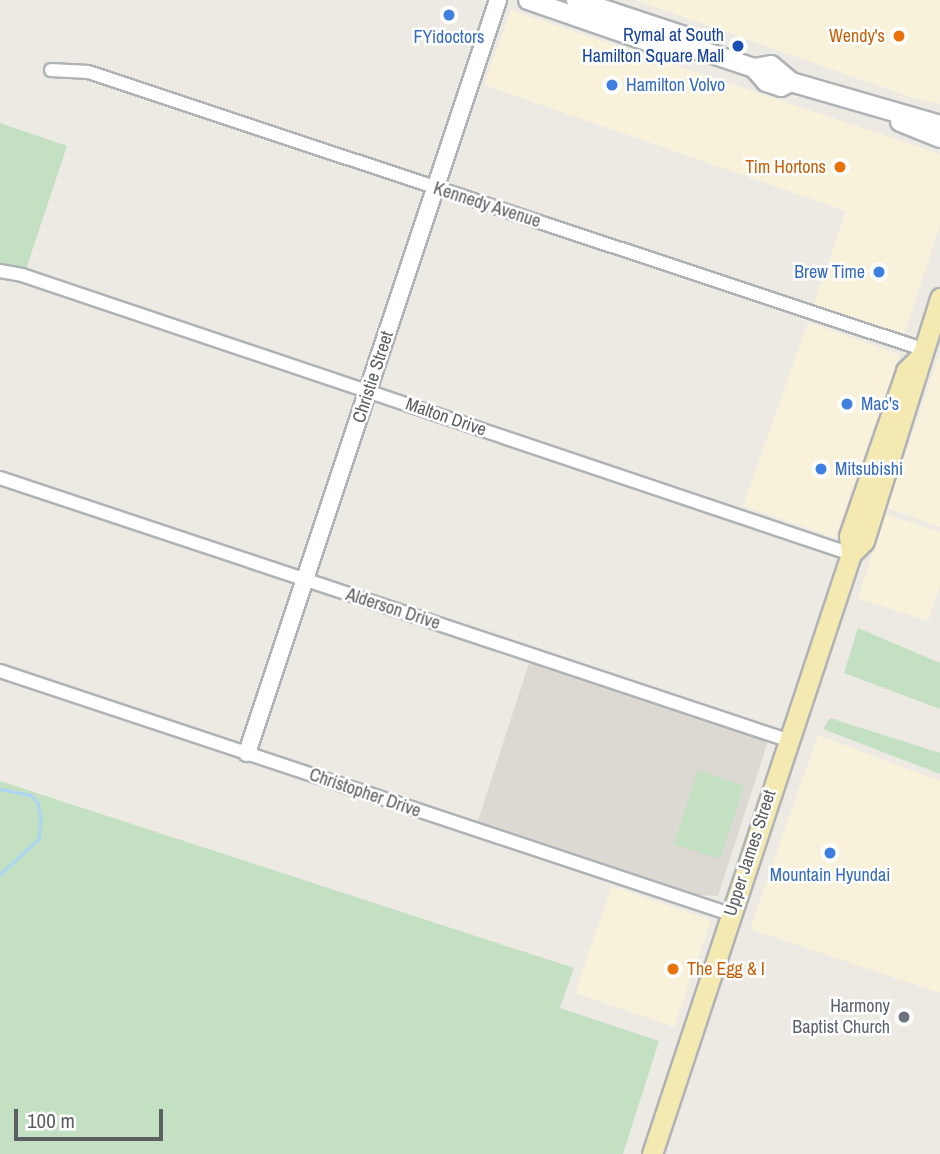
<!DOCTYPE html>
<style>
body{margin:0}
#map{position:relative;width:940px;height:1154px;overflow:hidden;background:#eceae3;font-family:"Archivo Narrow",sans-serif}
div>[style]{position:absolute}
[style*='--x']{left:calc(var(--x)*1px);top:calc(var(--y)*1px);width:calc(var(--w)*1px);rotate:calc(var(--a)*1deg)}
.commercial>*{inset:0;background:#f9f2db}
.education>*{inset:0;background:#dbd9d1}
.green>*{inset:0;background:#c3e0c3}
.stream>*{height:2.5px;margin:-1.25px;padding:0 1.25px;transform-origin:1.25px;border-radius:1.25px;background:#acd4f3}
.roads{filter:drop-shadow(2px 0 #b0b3b6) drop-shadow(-2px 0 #b0b3b6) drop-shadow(0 2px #b0b3b6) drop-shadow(0 -2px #b0b3b6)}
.minor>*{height:12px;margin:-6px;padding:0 6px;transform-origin:6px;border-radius:6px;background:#fff}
.tertiary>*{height:16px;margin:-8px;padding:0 8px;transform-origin:8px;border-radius:8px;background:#fff}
.secondary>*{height:18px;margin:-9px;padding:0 9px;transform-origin:9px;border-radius:9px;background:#fff}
.primary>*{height:19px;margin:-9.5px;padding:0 9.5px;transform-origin:9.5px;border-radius:9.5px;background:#f4e9b0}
.dots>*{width:19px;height:19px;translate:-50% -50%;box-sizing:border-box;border:4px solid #fff;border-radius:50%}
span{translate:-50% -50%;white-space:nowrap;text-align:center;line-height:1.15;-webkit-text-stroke:5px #fff;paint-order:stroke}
.transit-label{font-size:18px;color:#164399}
.right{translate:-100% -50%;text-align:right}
.food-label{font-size:18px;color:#c56008}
.left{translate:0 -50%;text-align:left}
.shop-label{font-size:18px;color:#366cbe}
.street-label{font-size:18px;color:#5b5e62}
.worship-label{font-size:18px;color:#5b616d}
.scale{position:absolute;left:14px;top:1109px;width:149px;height:32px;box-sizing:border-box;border:4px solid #5b5e62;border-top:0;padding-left:9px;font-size:21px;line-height:24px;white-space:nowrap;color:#5b5e62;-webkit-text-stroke:5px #fff;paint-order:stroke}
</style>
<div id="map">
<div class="commercial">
<i style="clip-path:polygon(635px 0,940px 0,940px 104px,916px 99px)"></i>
<i style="clip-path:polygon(511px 10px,940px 154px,940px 225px,904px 335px,813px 307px,846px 211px,484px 85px)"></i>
<i style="clip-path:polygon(808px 322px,900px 355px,835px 538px,743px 506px)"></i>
<i style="clip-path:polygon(940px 353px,940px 527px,887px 508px)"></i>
<i style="clip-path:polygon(885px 514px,940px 532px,940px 585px,928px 621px,858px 598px)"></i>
<i style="clip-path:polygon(818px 735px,940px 781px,940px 993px,750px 929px)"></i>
<i style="clip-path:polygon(612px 886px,711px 920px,674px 1027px,575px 993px)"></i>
</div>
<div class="education">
<i style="clip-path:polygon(529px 663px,768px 741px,718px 896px,698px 895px,477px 824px)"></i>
</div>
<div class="green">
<i style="clip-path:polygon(0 123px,67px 146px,26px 269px,0 264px)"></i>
<i style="clip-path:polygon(858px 628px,940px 663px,940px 709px,844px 673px)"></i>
<i style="clip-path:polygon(830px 718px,940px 753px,940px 774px,823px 729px)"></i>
<i style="clip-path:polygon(698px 770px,744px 786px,720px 859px,674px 844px)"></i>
<i style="clip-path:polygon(0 781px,574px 968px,560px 1008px,659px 1041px,623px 1154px,0 1154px)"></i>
</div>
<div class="stream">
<i style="--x:0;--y:789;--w:32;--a:11"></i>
<i style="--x:31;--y:795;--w:11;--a:49"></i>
<i style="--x:38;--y:803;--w:15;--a:79"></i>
<i style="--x:41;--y:818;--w:21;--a:95"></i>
<i style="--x:39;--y:839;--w:53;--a:137.3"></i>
</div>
<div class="roads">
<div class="minor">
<i style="--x:51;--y:70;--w:37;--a:3"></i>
<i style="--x:88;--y:72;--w:879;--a:18.37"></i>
<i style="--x:0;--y:271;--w:22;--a:10"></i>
<i style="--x:22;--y:275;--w:875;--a:18.6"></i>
<i style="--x:0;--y:478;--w:829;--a:18.41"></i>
<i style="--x:0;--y:671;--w:769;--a:18.41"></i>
</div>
<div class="tertiary">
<i style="--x:247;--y:753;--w:794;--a:-71.57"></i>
</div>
<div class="secondary">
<i style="--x:528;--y:0;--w:159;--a:19.1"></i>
<i style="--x:678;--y:52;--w:19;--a:-9"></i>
<i style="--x:576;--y:0;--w:111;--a:18.4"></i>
<i style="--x:681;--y:35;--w:21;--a:41"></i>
<i style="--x:697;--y:49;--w:60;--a:18.4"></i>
<i style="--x:754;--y:68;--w:17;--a:-10"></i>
<i style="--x:771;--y:65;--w:26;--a:40"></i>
<i style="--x:791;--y:82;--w:155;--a:16.1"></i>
<i style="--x:754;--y:68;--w:18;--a:49"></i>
<i style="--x:766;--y:82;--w:16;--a:18"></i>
<i style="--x:781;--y:87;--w:11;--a:-27"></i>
<i style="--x:900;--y:122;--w:43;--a:21.8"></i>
</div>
<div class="primary">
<i style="--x:851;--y:554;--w:18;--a:-45"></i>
<i style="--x:864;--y:541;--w:255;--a:-72.6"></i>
<i style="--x:652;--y:1154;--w:632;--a:-71.65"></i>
<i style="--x:851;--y:554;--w:18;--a:-96"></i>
<i style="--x:849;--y:536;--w:175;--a:-70.9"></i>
<i style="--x:906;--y:371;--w:18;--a:-45"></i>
</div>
</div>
<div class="dots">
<i style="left:449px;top:15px;background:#3f7fe0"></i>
<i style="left:899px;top:36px;background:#e8710a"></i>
<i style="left:738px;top:46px;background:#1a4fb4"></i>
<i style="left:612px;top:85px;background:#3f7fe0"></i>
<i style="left:840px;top:167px;background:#e8710a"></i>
<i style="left:879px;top:272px;background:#3f7fe0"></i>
<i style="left:847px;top:404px;background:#3f7fe0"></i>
<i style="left:821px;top:469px;background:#3f7fe0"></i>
<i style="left:830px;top:853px;background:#3f7fe0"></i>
<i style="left:673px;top:969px;background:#e8710a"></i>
<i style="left:904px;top:1017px;background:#6b7280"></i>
</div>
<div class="transit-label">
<span class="right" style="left:724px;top:46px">Rymal at South<br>Hamilton Square Mall</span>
</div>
<div class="food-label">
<span class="right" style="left:885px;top:36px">Wendy's</span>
<span class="right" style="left:826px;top:167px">Tim Hortons</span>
<span class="left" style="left:687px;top:969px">The Egg &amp; I</span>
</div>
<div class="shop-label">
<span style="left:449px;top:37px">FYidoctors</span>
<span class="left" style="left:626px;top:85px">Hamilton Volvo</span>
<span class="right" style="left:865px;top:272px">Brew Time</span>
<span class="left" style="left:861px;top:404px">Mac's</span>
<span class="left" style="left:835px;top:469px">Mitsubishi</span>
<span style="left:830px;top:875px">Mountain Hyundai</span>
</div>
<div class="street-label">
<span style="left:487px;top:205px;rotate:18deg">Kennedy Avenue</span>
<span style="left:373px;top:377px;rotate:-72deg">Christie Street</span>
<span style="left:446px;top:417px;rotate:19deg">Malton Drive</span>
<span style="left:393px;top:609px;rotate:18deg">Alderson Drive</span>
<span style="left:365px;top:793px;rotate:19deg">Christopher Drive</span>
<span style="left:750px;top:853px;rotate:-72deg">Upper James Street</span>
</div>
<div class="worship-label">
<span class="right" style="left:890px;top:1017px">Harmony<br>Baptist Church</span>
</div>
<div class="scale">100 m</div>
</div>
